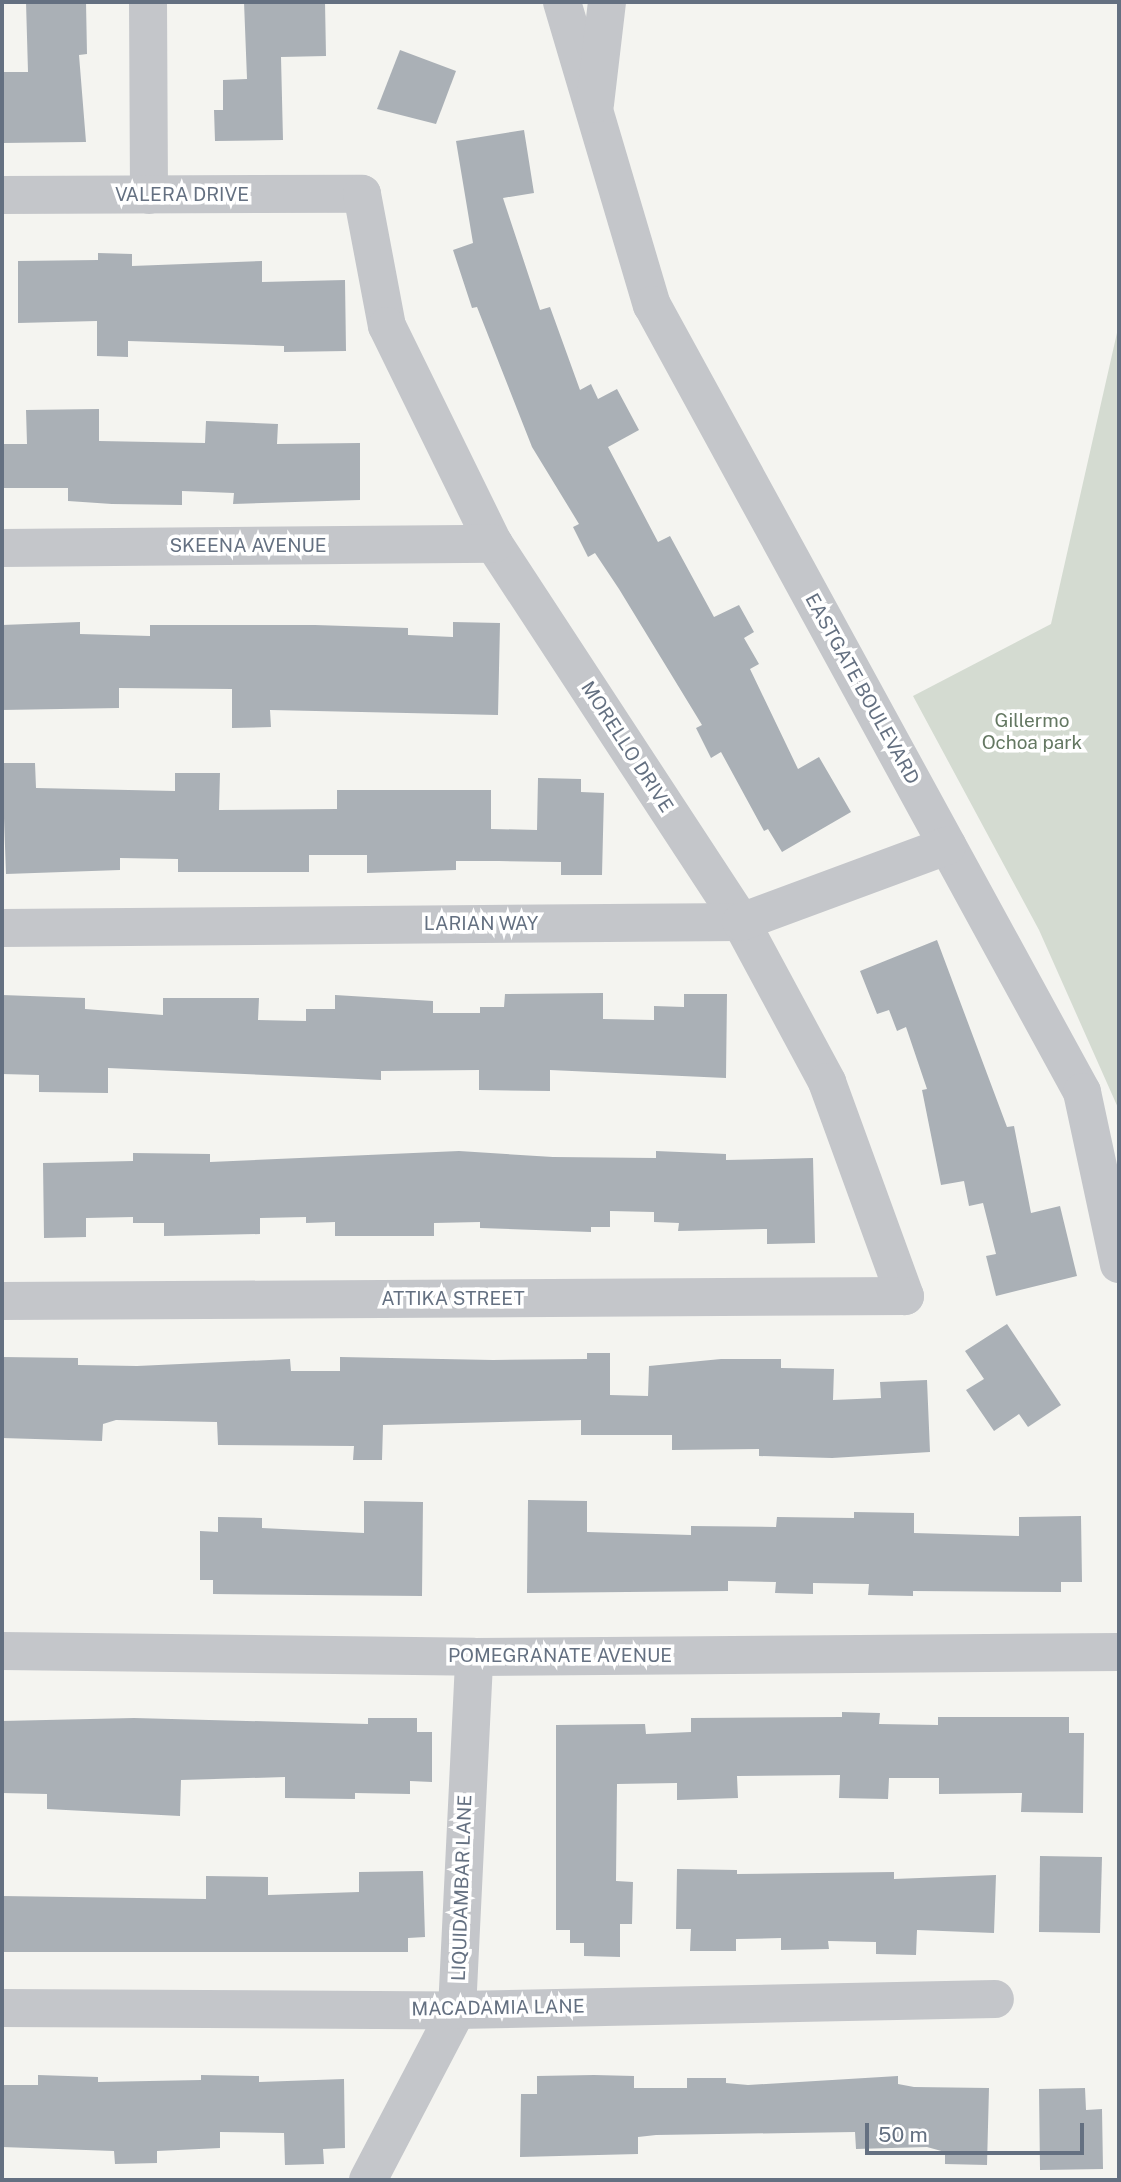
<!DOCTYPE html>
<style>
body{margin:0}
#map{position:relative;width:1121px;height:2182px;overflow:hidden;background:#f4f4f0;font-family:"Public Sans",sans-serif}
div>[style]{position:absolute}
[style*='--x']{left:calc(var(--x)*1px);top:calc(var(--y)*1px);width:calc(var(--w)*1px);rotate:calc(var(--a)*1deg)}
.green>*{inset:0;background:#d4dbd1}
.building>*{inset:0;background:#aab0b6}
.minor>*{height:38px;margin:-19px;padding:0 19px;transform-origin:19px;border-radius:19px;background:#c4c6ca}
span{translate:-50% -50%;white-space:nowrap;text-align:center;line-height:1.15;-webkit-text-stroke:7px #fff;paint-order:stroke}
.street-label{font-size:19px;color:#647081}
.park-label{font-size:19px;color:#647862}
.frame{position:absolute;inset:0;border:4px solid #647081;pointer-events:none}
.scale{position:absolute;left:865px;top:2123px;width:219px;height:32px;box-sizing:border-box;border:4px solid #647081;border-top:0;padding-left:9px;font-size:21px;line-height:24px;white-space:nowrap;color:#647081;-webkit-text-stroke:5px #fff;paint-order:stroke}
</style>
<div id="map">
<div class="green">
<i style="clip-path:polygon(1119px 324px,1119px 1110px,1039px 930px,913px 696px,1051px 624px)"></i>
</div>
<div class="building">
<i style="clip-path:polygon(26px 2px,86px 2px,87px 54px,79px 55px,86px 142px,2px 143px,2px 72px,28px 72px)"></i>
<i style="clip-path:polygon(244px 2px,325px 2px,326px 56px,281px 57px,283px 140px,215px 141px,214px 110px,223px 110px,223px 80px,247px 79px)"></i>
<i style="clip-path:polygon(400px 50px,456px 71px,436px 124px,377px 109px)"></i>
<i style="clip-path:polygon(524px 130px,534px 193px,503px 198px,540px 310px,550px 307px,580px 390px,591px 384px,598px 399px,617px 389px,639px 430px,608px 447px,658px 542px,670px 536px,714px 617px,739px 605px,754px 632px,744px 638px,759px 664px,750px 669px,798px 769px,819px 757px,851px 812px,782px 852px,768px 829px,764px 831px,721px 752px,711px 758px,696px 728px,702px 725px,619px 589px,595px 553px,588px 557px,573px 527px,579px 524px,532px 447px,477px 307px,472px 308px,453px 250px,473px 243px,456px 141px)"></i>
<i style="clip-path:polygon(98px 253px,132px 254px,132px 266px,262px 261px,262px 282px,345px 280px,346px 351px,284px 352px,284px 346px,128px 341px,128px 357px,97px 356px,97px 321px,18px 323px,18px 261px,98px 260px)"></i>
<i style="clip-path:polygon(99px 409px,99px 441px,205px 443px,206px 421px,278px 424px,277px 444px,360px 443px,360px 500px,233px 504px,234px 493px,182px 491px,182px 505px,112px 504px,68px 501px,68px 488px,2px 488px,2px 444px,27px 444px,26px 410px)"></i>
<i style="clip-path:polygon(80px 622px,80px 634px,150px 636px,150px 625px,315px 625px,408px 628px,408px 635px,453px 637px,453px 622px,500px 623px,498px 715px,270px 710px,271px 727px,232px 728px,232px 689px,119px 688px,119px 708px,2px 710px,2px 625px)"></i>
<i style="clip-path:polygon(2px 763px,35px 763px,36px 788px,175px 791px,175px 773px,220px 773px,219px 810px,337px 809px,337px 790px,491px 790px,491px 829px,537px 830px,538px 778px,581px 779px,581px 792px,604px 793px,602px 875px,561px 875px,561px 862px,499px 861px,456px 861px,456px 870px,367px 873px,367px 855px,309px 855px,309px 872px,178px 872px,178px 859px,120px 858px,120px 870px,6px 874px)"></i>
<i style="clip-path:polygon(937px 940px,1007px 1127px,1014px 1126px,1031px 1213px,1060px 1206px,1077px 1276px,996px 1296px,986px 1256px,996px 1254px,983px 1203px,969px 1206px,964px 1181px,941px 1185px,922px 1090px,927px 1089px,906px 1027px,897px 1031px,889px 1010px,877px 1014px,860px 971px)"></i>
<i style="clip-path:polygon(603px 993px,603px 1019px,654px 1020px,654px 1006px,684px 1007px,684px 994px,727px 994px,726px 1078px,550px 1070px,550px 1091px,479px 1090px,479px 1070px,381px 1071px,381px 1080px,108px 1068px,108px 1093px,39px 1092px,39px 1075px,2px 1074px,2px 995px,85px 998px,85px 1009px,163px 1015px,163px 998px,259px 998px,258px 1020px,306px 1021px,306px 1009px,335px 1009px,335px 995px,433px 1001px,433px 1013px,480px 1013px,480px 1007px,504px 1007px,505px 994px)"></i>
<i style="clip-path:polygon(459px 1151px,553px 1157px,656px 1158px,656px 1151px,726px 1154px,726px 1160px,813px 1158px,815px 1243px,767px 1244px,767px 1229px,678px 1231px,679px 1223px,654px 1222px,654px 1212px,610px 1211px,610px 1227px,591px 1227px,591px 1232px,480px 1228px,480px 1222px,434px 1223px,434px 1236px,335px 1236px,335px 1222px,306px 1223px,306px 1217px,260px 1218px,260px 1234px,164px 1236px,164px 1223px,133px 1223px,133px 1217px,86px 1218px,86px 1237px,44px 1238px,43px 1163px,133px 1161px,133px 1153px,210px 1154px,210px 1162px)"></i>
<i style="clip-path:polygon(1007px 1324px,1061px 1405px,1028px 1427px,1019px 1414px,994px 1431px,966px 1390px,984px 1379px,965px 1351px)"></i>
<i style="clip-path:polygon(587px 1353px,610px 1353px,610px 1395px,648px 1396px,649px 1366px,721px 1359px,781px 1359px,781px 1368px,834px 1369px,833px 1400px,881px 1398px,880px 1382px,927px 1380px,930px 1452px,832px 1458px,759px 1456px,759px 1449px,672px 1450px,672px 1435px,581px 1435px,581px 1420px,383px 1425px,382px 1460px,353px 1460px,354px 1446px,218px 1445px,217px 1422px,116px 1420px,103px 1424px,102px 1441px,2px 1438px,2px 1357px,78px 1358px,78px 1365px,137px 1366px,290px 1359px,291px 1371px,340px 1371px,340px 1357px,493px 1360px,587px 1359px)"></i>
<i style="clip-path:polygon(528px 1500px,587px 1501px,587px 1532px,691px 1535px,691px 1526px,776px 1527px,777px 1517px,854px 1518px,854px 1512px,914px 1513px,914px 1533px,1019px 1536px,1019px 1517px,1081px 1516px,1082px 1582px,1061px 1582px,1061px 1592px,913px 1591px,913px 1596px,868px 1595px,869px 1584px,813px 1583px,813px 1594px,775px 1593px,776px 1582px,728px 1581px,728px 1591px,527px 1593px)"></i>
<i style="clip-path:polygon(364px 1501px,423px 1502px,422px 1596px,213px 1594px,213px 1580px,200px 1580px,200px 1531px,218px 1532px,218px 1517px,262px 1518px,262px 1528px,364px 1533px)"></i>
<i style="clip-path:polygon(842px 1712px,880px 1713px,879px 1724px,938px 1725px,938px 1717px,1069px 1717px,1069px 1733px,1084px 1733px,1083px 1813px,1021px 1812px,1022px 1793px,939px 1794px,939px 1778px,889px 1778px,888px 1799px,839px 1798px,840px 1775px,737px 1776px,738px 1798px,677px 1800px,677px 1783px,617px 1784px,616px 1881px,633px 1882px,632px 1924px,620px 1924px,620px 1957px,584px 1956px,584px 1943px,570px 1943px,570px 1930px,556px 1930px,556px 1725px,645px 1724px,646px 1734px,691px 1732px,691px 1718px,842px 1717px)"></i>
<i style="clip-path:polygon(134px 1718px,368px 1724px,368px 1718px,417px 1718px,417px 1732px,432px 1732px,432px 1782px,410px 1781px,410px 1794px,355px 1793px,355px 1799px,285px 1798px,285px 1777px,181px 1780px,180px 1816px,47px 1809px,47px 1794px,2px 1793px,2px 1721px)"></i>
<i style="clip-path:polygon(1040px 1856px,1102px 1857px,1100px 1933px,1039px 1932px)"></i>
<i style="clip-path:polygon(677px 1869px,737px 1870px,737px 1874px,894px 1872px,894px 1879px,996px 1875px,994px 1933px,917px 1930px,916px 1955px,876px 1954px,876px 1942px,828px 1941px,829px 1949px,781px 1950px,781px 1938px,736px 1939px,736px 1951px,690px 1951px,691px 1929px,676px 1929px)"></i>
<i style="clip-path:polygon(423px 1871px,425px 1937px,408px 1938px,408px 1952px,2px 1952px,2px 1896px,206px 1899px,206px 1876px,268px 1877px,268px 1895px,359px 1892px,359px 1872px)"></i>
<i style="clip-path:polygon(38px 2075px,98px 2077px,98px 2082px,201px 2080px,201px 2075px,259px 2076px,259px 2082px,344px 2079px,345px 2148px,323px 2149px,324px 2164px,285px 2165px,284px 2133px,220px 2132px,220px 2148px,157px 2151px,157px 2163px,115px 2164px,114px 2151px,2px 2147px,2px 2085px,38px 2085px)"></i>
<i style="clip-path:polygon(594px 2075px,634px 2076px,634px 2088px,687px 2088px,687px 2078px,726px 2078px,726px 2083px,748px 2085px,898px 2076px,898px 2084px,914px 2087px,989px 2088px,987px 2165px,945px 2164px,945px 2152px,927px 2147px,856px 2149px,855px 2132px,656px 2135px,638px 2137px,638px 2154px,520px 2157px,521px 2094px,537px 2094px,537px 2076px)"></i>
<i style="clip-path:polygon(1085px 2088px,1086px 2110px,1102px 2109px,1103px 2169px,1040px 2170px,1039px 2089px)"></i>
</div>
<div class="minor">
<i style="--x:148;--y:2;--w:193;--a:89.7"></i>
<i style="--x:562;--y:2;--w:316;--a:73.5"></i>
<i style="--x:652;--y:305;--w:897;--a:61.35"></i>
<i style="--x:1082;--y:1092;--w:176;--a:77.9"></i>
<i style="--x:595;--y:104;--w:103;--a:-83.3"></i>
<i style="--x:2;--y:195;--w:360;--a:-0.2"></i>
<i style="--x:362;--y:194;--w:134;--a:79.3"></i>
<i style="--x:387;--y:326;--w:243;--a:63.9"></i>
<i style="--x:494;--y:544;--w:452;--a:56.8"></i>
<i style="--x:741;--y:922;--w:182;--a:61.7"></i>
<i style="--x:827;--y:1082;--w:228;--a:70"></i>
<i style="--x:905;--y:1296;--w:903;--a:179.68"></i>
<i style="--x:2;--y:548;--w:492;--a:-0.5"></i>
<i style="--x:2;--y:928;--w:739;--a:-0.47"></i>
<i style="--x:741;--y:922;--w:220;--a:-20.3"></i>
<i style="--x:2;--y:1651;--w:472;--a:0.7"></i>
<i style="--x:474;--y:1657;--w:645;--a:-0.44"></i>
<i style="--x:2;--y:2008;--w:455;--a:0.3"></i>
<i style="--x:457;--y:2010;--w:538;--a:-1.17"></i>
<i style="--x:368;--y:2180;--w:192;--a:-62.4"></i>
<i style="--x:457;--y:2010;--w:353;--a:-87.2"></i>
</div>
<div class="street-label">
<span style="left:182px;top:195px">VALERA DRIVE</span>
<span style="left:248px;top:546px">SKEENA AVENUE</span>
<span style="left:862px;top:689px;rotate:61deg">EASTGATE BOULEVARD</span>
<span style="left:627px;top:747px;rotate:57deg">MORELLO DRIVE</span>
<span style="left:481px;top:924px">LARIAN WAY</span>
<span style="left:453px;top:1299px">ATTIKA STREET</span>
<span style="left:560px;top:1656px">POMEGRANATE AVENUE</span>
<span style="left:462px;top:1888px;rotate:-88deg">LIQUIDAMBAR LANE</span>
<span style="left:498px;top:2008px;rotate:-1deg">MACADAMIA LANE</span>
</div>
<div class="park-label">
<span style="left:1032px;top:732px">Gillermo<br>Ochoa park</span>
</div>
<div class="frame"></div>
<div class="scale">50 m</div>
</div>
